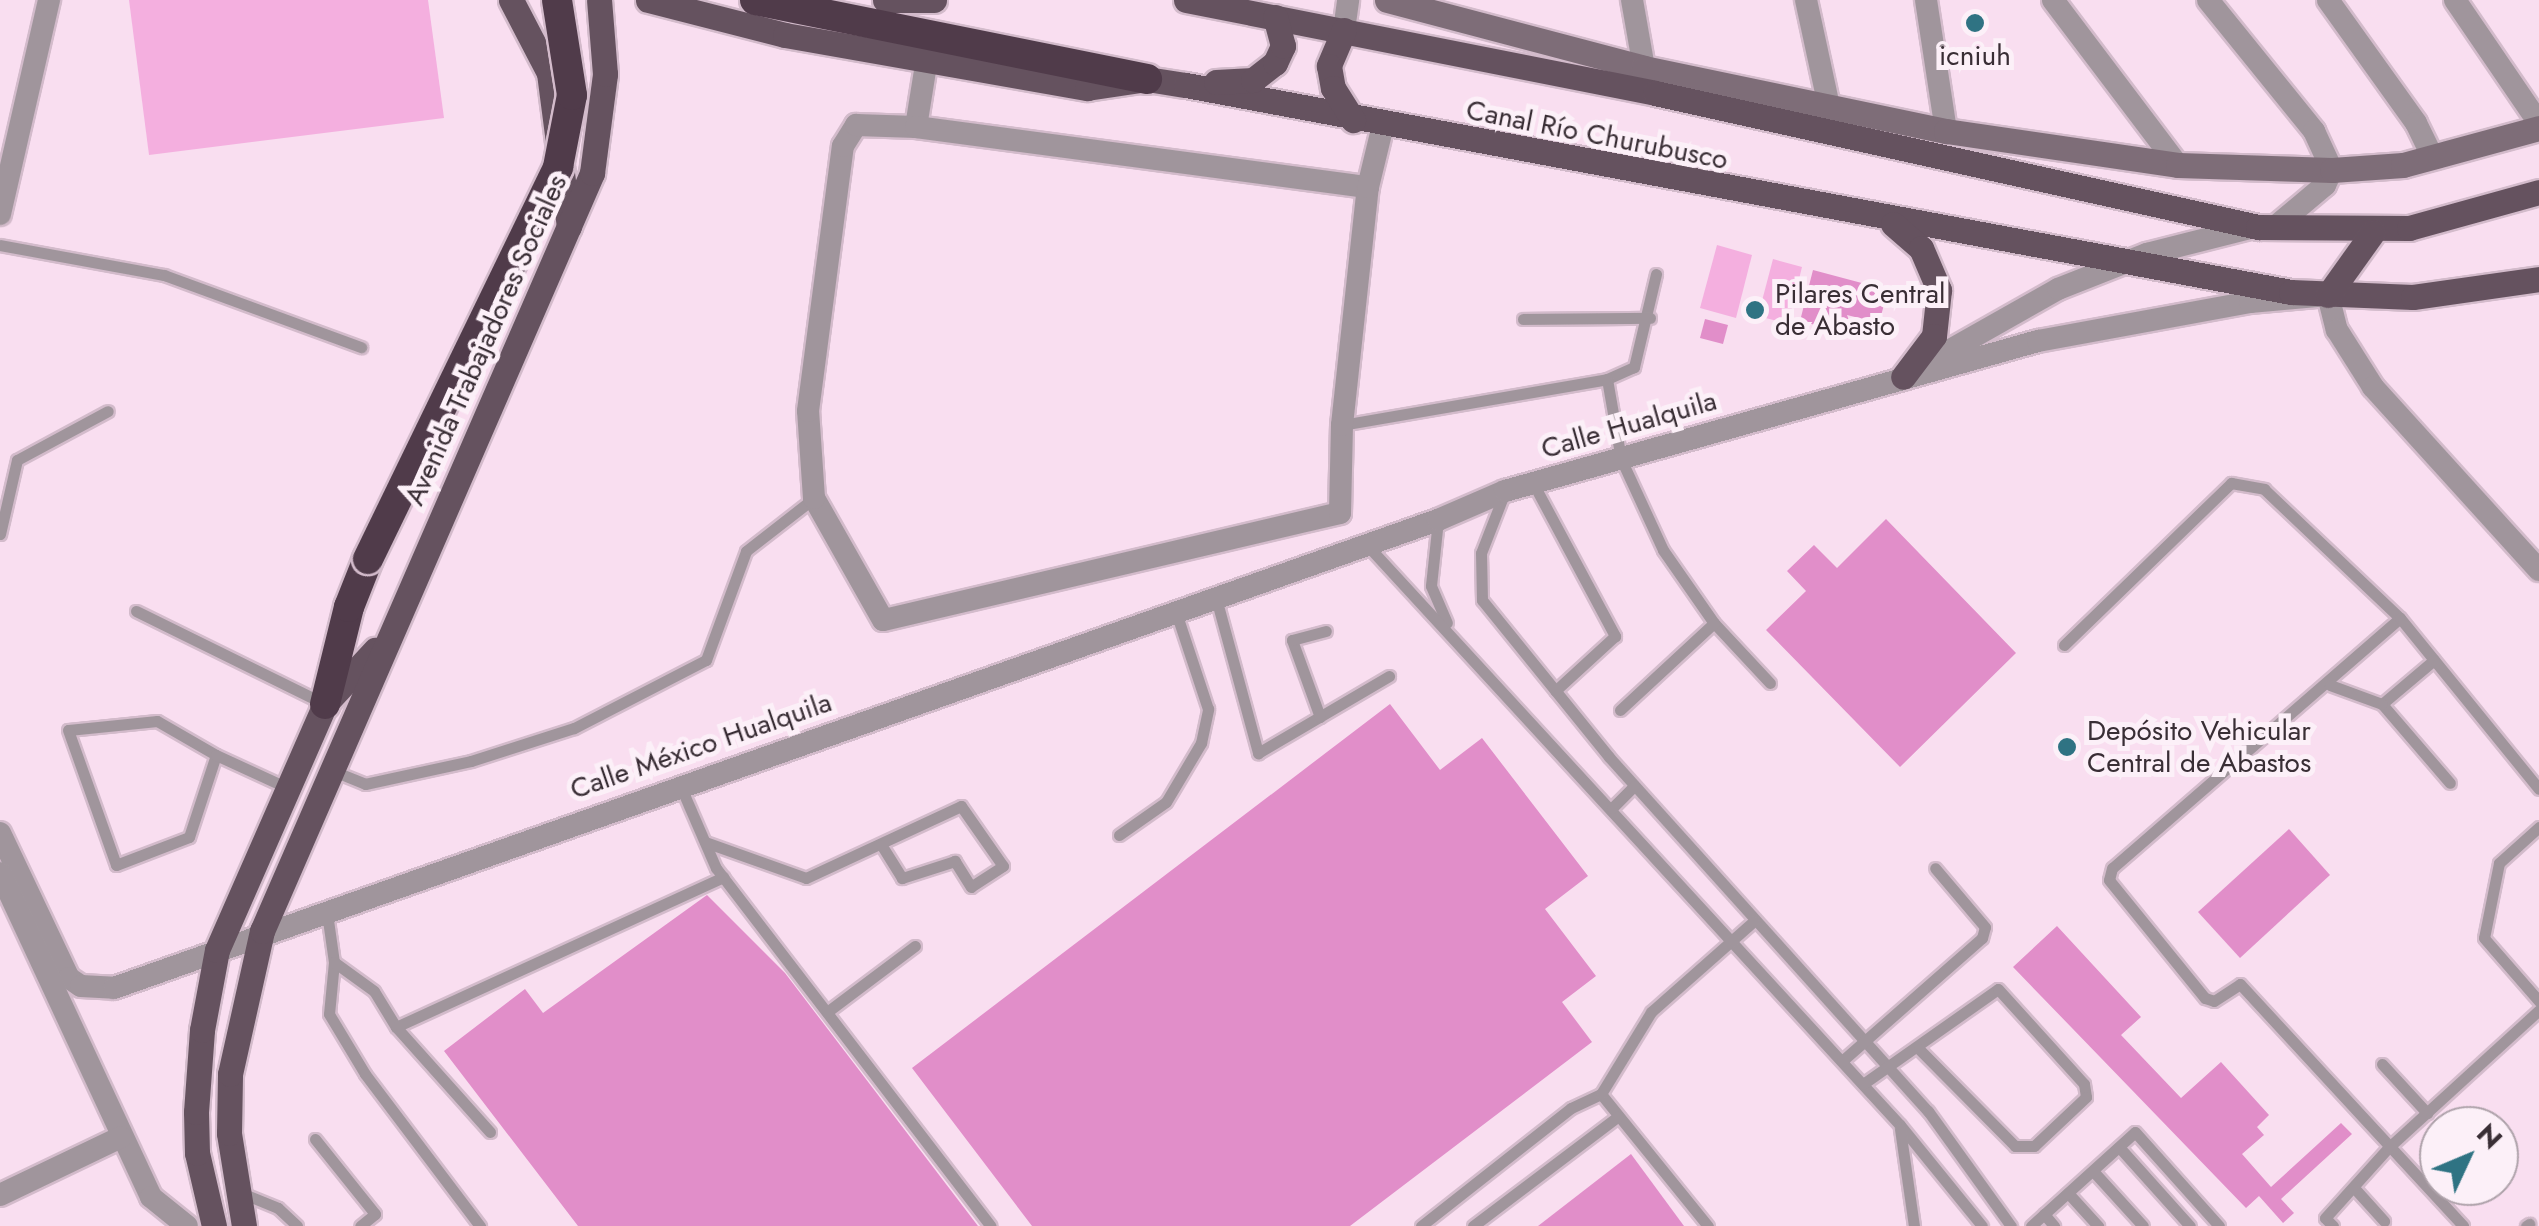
<!DOCTYPE html>
<meta charset="utf-8">
<style>
body{margin:0}
#map{position:relative;width:2539px;height:1226px;overflow:hidden;background:#f9def0;font-family:Jost,sans-serif}
div>[style]{position:absolute}
[style*='--x']{left:calc(var(--x)*1px);top:calc(var(--y)*1px);width:calc(var(--w)*1px);rotate:calc(var(--a)*1deg)}
.green>*{inset:0;background:#f4afdf}
.building>*{inset:0;background:#e18ec9}
.roads{filter:drop-shadow(2px 0 #d3bbcb) drop-shadow(-2px 0 #d3bbcb) drop-shadow(0 2px #d3bbcb) drop-shadow(0 -2px #d3bbcb)}
.lane>*{height:11px;margin:-5.5px;padding:0 5.5px;transform-origin:5.5px;border-radius:5.5px;background:#a0959c}
.street>*{height:22px;margin:-11px;padding:0 11px;transform-origin:11px;border-radius:11px;background:#a0959c}
.secondary>*{height:25px;margin:-12.5px;padding:0 12.5px;transform-origin:12.5px;border-radius:12.5px;background:#7e6d78}
.primary>*{height:25px;margin:-12.5px;padding:0 12.5px;transform-origin:12.5px;border-radius:12.5px;background:#65525f}
.highway>*{height:30px;margin:-15px;padding:0 15px;transform-origin:15px;border-radius:15px;background:#503b4a}
.bridges{filter:drop-shadow(2px 0 #d3bbcb) drop-shadow(-2px 0 #d3bbcb) drop-shadow(0 2px #d3bbcb) drop-shadow(0 -2px #d3bbcb)}
.highway-bridge>*{height:30px;margin:-15px;padding:0 15px;transform-origin:15px;border-radius:15px;background:#503b4a}
.dots>*{width:28px;height:28px;translate:-50% -50%;box-sizing:border-box;border:5px solid #fcf0f8;border-radius:50%}
span{translate:-50% -50%;white-space:nowrap;text-align:center;line-height:1.15;-webkit-text-stroke:10px #fcf0f8;paint-order:stroke}
.poi-label{font-size:28px;color:#392e35}
.left{translate:0 -50%;text-align:left}
.street-label{font-size:28px;color:#392e35}
.north{position:absolute;left:2419px;top:1106px;width:100px;height:100px;box-sizing:border-box;background:#fcf0f8;border:2px solid #aea2aa;border-radius:50%;rotate:46deg;font-size:28px;font-weight:700;line-height:40px;text-align:center;color:#392e35}
.north::after{content:'';display:block;margin:auto;width:35px;height:45px;background:#2f7383;clip-path:polygon(50% 0,100% 100%,50% 72%,0 100%)}
</style>
<div id="map">
<div class="green">
<i style="clip-path:polygon(129px 0,428px 0,444px 118px,149px 155px)"></i>
<i style="clip-path:polygon(1717px 245px,1752px 255px,1736px 318px,1700px 308px)"></i>
<i style="clip-path:polygon(1773px 259px,1802px 267px,1788px 324px,1758px 316px)"></i>
</div>
<div class="building">
<i style="clip-path:polygon(1813px 270px,1888px 290px,1879px 323px,1847px 315px,1854px 335px,1800px 321px)"></i>
<i style="clip-path:polygon(1705px 319px,1728px 325px,1723px 344px,1700px 338px)"></i>
<i style="clip-path:polygon(1886px 519px,2016px 653px,1900px 767px,1766px 630px,1806px 591px,1787px 571px,1814px 545px,1837px 568px)"></i>
<i style="clip-path:polygon(1390px 704px,1440px 770px,1482px 738px,1588px 876px,1545px 909px,1596px 976px,1562px 1002px,1592px 1042px,1350px 1226px,1032px 1226px,912px 1068px)"></i>
<i style="clip-path:polygon(2289px 829px,2330px 875px,2240px 958px,2198px 912px)"></i>
<i style="clip-path:polygon(707px 895px,785px 973px,978px 1226px,578px 1226px,444px 1051px,525px 989px,543px 1013px)"></i>
<i style="clip-path:polygon(2057px 926px,2141px 1017px,2121px 1035px,2181px 1098px,2221px 1062px,2269px 1115px,2257px 1127px,2264px 1135px,2242px 1154px,2271px 1187px,2341px 1123px,2352px 1134px,2281px 1199px,2294px 1213px,2283px 1223px,2259px 1196px,2246px 1208px,2013px 967px)"></i>
<i style="clip-path:polygon(1631px 1154px,1684px 1226px,1538px 1226px)"></i>
</div>
<div class="roads">
<div class="lane">
<i style="--x:0;--y:245;--w:167;--a:10.4"></i>
<i style="--x:164;--y:275;--w:210;--a:20.1"></i>
<i style="--x:1656;--y:274;--w:96;--a:103.3"></i>
<i style="--x:1634;--y:367;--w:30;--a:156"></i>
<i style="--x:1607;--y:379;--w:81;--a:80.1"></i>
<i style="--x:1621;--y:459;--w:100;--a:65.2"></i>
<i style="--x:1663;--y:550;--w:89;--a:55.1"></i>
<i style="--x:1714;--y:623;--w:82;--a:47"></i>
<i style="--x:1523;--y:319;--w:127;--a:-0.5"></i>
<i style="--x:1342;--y:425;--w:269;--a:-9.8"></i>
<i style="--x:1533;--y:483;--w:174;--a:61.8"></i>
<i style="--x:1615;--y:636;--w:81;--a:137.5"></i>
<i style="--x:1504;--y:494;--w:63;--a:111.3"></i>
<i style="--x:1481;--y:553;--w:47;--a:88.8"></i>
<i style="--x:1482;--y:600;--w:202;--a:51"></i>
<i style="--x:1609;--y:757;--w:477;--a:48"></i>
<i style="--x:1928;--y:1111;--w:142;--a:54.2"></i>
<i style="--x:1438;--y:520;--w:66;--a:96.1"></i>
<i style="--x:1431;--y:586;--w:40;--a:66.6"></i>
<i style="--x:0;--y:534;--w:76;--a:-77.1"></i>
<i style="--x:17;--y:460;--w:103;--a:-28.3"></i>
<i style="--x:1367;--y:545;--w:788;--a:47.42"></i>
<i style="--x:1900;--y:1125;--w:130;--a:50.9"></i>
<i style="--x:1216;--y:598;--w:161;--a:74.8"></i>
<i style="--x:1258;--y:753;--w:152;--a:-30.4"></i>
<i style="--x:136;--y:611;--w:206;--a:26.2"></i>
<i style="--x:2400;--y:618;--w:381;--a:139"></i>
<i style="--x:2112;--y:868;--w:12;--a:104"></i>
<i style="--x:2109;--y:880;--w:152;--a:50.9"></i>
<i style="--x:2205;--y:998;--w:9;--a:18"></i>
<i style="--x:2214;--y:1001;--w:31;--a:-33"></i>
<i style="--x:2240;--y:984;--w:329;--a:47.3"></i>
<i style="--x:2064;--y:645;--w:233;--a:-44.1"></i>
<i style="--x:2231;--y:483;--w:34;--a:10"></i>
<i style="--x:2264;--y:489;--w:187;--a:43.5"></i>
<i style="--x:2400;--y:618;--w:220;--a:50.9"></i>
<i style="--x:2434;--y:660;--w:68;--a:139.8"></i>
<i style="--x:2382;--y:704;--w:104;--a:49.3"></i>
<i style="--x:2330;--y:685;--w:55;--a:20.1"></i>
<i style="--x:1620;--y:710;--w:128;--a:-42.8"></i>
<i style="--x:1320;--y:717;--w:82;--a:-110"></i>
<i style="--x:1292;--y:640;--w:35;--a:-15"></i>
<i style="--x:216;--y:755;--w:68;--a:-150"></i>
<i style="--x:157;--y:721;--w:89;--a:174.2"></i>
<i style="--x:68;--y:730;--w:143;--a:70.4"></i>
<i style="--x:116;--y:865;--w:78;--a:-21"></i>
<i style="--x:189;--y:837;--w:86;--a:-71.8"></i>
<i style="--x:216;--y:755;--w:79;--a:24.6"></i>
<i style="--x:331;--y:770;--w:37;--a:22"></i>
<i style="--x:365;--y:784;--w:108;--a:-12.2"></i>
<i style="--x:471;--y:761;--w:108;--a:-17.8"></i>
<i style="--x:574;--y:728;--w:148;--a:-27.3"></i>
<i style="--x:706;--y:660;--w:116;--a:-69.8"></i>
<i style="--x:746;--y:551;--w:86;--a:-37.9"></i>
<i style="--x:680;--y:785;--w:90;--a:66.6"></i>
<i style="--x:716;--y:868;--w:451;--a:52.5"></i>
<i style="--x:1612;--y:808;--w:31;--a:-45"></i>
<i style="--x:2539;--y:827;--w:54;--a:138"></i>
<i style="--x:2499;--y:863;--w:76;--a:101.3"></i>
<i style="--x:2484;--y:938;--w:84;--a:48.9"></i>
<i style="--x:1119;--y:835;--w:57;--a:-35.1"></i>
<i style="--x:1166;--y:802;--w:69;--a:-59.3"></i>
<i style="--x:1201;--y:743;--w:35;--a:-78"></i>
<i style="--x:1208;--y:709;--w:102;--a:-108.3"></i>
<i style="--x:705;--y:842;--w:107;--a:19.6"></i>
<i style="--x:806;--y:878;--w:171;--a:-24.9"></i>
<i style="--x:961;--y:806;--w:73;--a:55"></i>
<i style="--x:1003;--y:866;--w:38;--a:147"></i>
<i style="--x:971;--y:887;--w:31;--a:-122"></i>
<i style="--x:955;--y:861;--w:56;--a:162.2"></i>
<i style="--x:902;--y:878;--w:39;--a:-122"></i>
<i style="--x:327;--y:913;--w:49;--a:81.9"></i>
<i style="--x:334;--y:962;--w:52;--a:95.5"></i>
<i style="--x:329;--y:1014;--w:70;--a:59"></i>
<i style="--x:365;--y:1074;--w:191;--a:52.9"></i>
<i style="--x:334;--y:962;--w:49;--a:35.9"></i>
<i style="--x:374;--y:991;--w:42;--a:58.6"></i>
<i style="--x:827;--y:1012;--w:110;--a:-36.9"></i>
<i style="--x:1842;--y:1061;--w:186;--a:-41.3"></i>
<i style="--x:1982;--y:938;--w:11;--a:-75"></i>
<i style="--x:1985;--y:927;--w:77;--a:-130.3"></i>
<i style="--x:2382;--y:1064;--w:67;--a:47.4"></i>
<i style="--x:1863;--y:1084;--w:165;--a:-35.1"></i>
<i style="--x:1998;--y:989;--w:128;--a:47.8"></i>
<i style="--x:2084;--y:1084;--w:13;--a:81"></i>
<i style="--x:2086;--y:1097;--w:71;--a:136.7"></i>
<i style="--x:2034;--y:1146;--w:19;--a:180"></i>
<i style="--x:2015;--y:1146;--w:136;--a:-134.7"></i>
<i style="--x:1601;--y:1094;--w:170;--a:51"></i>
<i style="--x:1900;--y:1129;--w:98;--a:81.8"></i>
<i style="--x:490;--y:1132;--w:141;--a:-131.8"></i>
<i style="--x:396;--y:1027;--w:360;--a:-24.6"></i>
<i style="--x:315;--y:1139;--w:96;--a:51.3"></i>
<i style="--x:375;--y:1214;--w:19;--a:141"></i>
<i style="--x:2119;--y:1147;--w:106;--a:48.1"></i>
<i style="--x:2093;--y:1171;--w:74;--a:47.7"></i>
<i style="--x:2356;--y:1190;--w:42;--a:47.9"></i>
<i style="--x:239;--y:1192;--w:42;--a:22.3"></i>
<i style="--x:278;--y:1208;--w:26;--a:43"></i>
<i style="--x:2068;--y:1193;--w:45;--a:47.7"></i>
<i style="--x:2044;--y:1214;--w:16;--a:50"></i>
<i style="--x:1421;--y:1226;--w:191;--a:-38.2"></i>
<i style="--x:1571;--y:1108;--w:33;--a:-25"></i>
<i style="--x:1601;--y:1094;--w:96;--a:-58.6"></i>
<i style="--x:1651;--y:1012;--w:137;--a:-41.5"></i>
<i style="--x:1473;--y:1226;--w:181;--a:-37.1"></i>
<i style="--x:2031;--y:1226;--w:140;--a:-42.1"></i>
<i style="--x:2135;--y:1132;--w:126;--a:48.2"></i>
<i style="--x:2333;--y:1226;--w:11;--a:-135"></i>
<i style="--x:2325;--y:1218;--w:94;--a:-48"></i>
<i style="--x:2388;--y:1148;--w:205;--a:-42.4"></i>
<i style="--x:2526;--y:1226;--w:4;--a:-34"></i>
</div>
<div class="street">
<i style="--x:1632;--y:0;--w:69;--a:80"></i>
<i style="--x:1806;--y:0;--w:108;--a:77.8"></i>
<i style="--x:1926;--y:0;--w:133;--a:81.3"></i>
<i style="--x:2053;--y:0;--w:207;--a:52.9"></i>
<i style="--x:2208;--y:0;--w:169;--a:51"></i>
<i style="--x:2314;--y:131;--w:43;--a:65.2"></i>
<i style="--x:2332;--y:170;--w:17;--a:115"></i>
<i style="--x:2325;--y:185;--w:65;--a:140"></i>
<i style="--x:2328;--y:0;--w:151;--a:54.4"></i>
<i style="--x:2416;--y:123;--w:39;--a:64"></i>
<i style="--x:2455;--y:0;--w:149;--a:55.7"></i>
<i style="--x:1344;--y:30;--w:30;--a:-82"></i>
<i style="--x:916;--y:127;--w:70;--a:-80.9"></i>
<i style="--x:0;--y:214;--w:220;--a:-77.1"></i>
<i style="--x:1922;--y:366;--w:156;--a:-29.5"></i>
<i style="--x:2058;--y:289;--w:96;--a:-21.5"></i>
<i style="--x:2147;--y:254;--w:110;--a:-14.2"></i>
<i style="--x:1340;--y:513;--w:469;--a:166.8"></i>
<i style="--x:883;--y:620;--w:140;--a:-119.5"></i>
<i style="--x:814;--y:498;--w:87;--a:-93.9"></i>
<i style="--x:808;--y:411;--w:267;--a:-82.5"></i>
<i style="--x:843;--y:146;--w:25;--a:-58"></i>
<i style="--x:856;--y:125;--w:60;--a:1.9"></i>
<i style="--x:916;--y:127;--w:456;--a:7.6"></i>
<i style="--x:1340;--y:513;--w:88;--a:-88.7"></i>
<i style="--x:1342;--y:425;--w:239;--a:-83.8"></i>
<i style="--x:1368;--y:187;--w:64;--a:-76.4"></i>
<i style="--x:0;--y:833;--w:161;--a:64.6"></i>
<i style="--x:69;--y:978;--w:14;--a:34"></i>
<i style="--x:81;--y:986;--w:33;--a:3"></i>
<i style="--x:114;--y:988;--w:1404;--a:-19.47"></i>
<i style="--x:1438;--y:520;--w:73;--a:-23.4"></i>
<i style="--x:1505;--y:491;--w:554;--a:-15.72"></i>
<i style="--x:2038;--y:341;--w:216;--a:-10.4"></i>
<i style="--x:2250;--y:302;--w:78;--a:-5.1"></i>
<i style="--x:2328;--y:295;--w:36;--a:76"></i>
<i style="--x:2337;--y:330;--w:67;--a:57.7"></i>
<i style="--x:2373;--y:387;--w:247;--a:47.8"></i>
<i style="--x:0;--y:873;--w:357;--a:65"></i>
<i style="--x:151;--y:1197;--w:46;--a:38.9"></i>
<i style="--x:0;--y:1195;--w:134;--a:-25.6"></i>
</div>
<div class="secondary">
<i style="--x:1387;--y:0;--w:266;--a:14.8"></i>
<i style="--x:1644;--y:68;--w:309;--a:11.8"></i>
<i style="--x:1946;--y:131;--w:234;--a:8.3"></i>
<i style="--x:2178;--y:165;--w:154;--a:1.9"></i>
<i style="--x:2332;--y:170;--w:71;--a:-4"></i>
<i style="--x:2403;--y:165;--w:141;--a:-15.2"></i>
</div>
<div class="primary">
<i style="--x:511;--y:0;--w:82;--a:62.5"></i>
<i style="--x:549;--y:73;--w:155;--a:82.6"></i>
<i style="--x:648;--y:0;--w:141;--a:14.3"></i>
<i style="--x:785;--y:35;--w:307;--a:10"></i>
<i style="--x:1087;--y:88;--w:61;--a:-8.5"></i>
<i style="--x:1147;--y:79;--w:39;--a:9"></i>
<i style="--x:1186;--y:85;--w:1124;--a:10.61"></i>
<i style="--x:2291;--y:292;--w:122;--a:2.3"></i>
<i style="--x:2413;--y:297;--w:127;--a:-8.1"></i>
<i style="--x:885;--y:0;--w:49;--a:0"></i>
<i style="--x:1186;--y:0;--w:478;--a:11.2"></i>
<i style="--x:1655;--y:93;--w:618;--a:12.53"></i>
<i style="--x:2258;--y:227;--w:151;--a:0.4"></i>
<i style="--x:2409;--y:228;--w:135;--a:-15.5"></i>
<i style="--x:1344;--y:30;--w:39;--a:113"></i>
<i style="--x:1329;--y:66;--w:22;--a:80"></i>
<i style="--x:1333;--y:88;--w:38;--a:58"></i>
<i style="--x:1216;--y:82;--w:37;--a:-3"></i>
<i style="--x:1253;--y:80;--w:28;--a:-38"></i>
<i style="--x:1275;--y:63;--w:19;--a:-65"></i>
<i style="--x:1283;--y:46;--w:30;--a:-105"></i>
<i style="--x:1893;--y:224;--w:37;--a:41"></i>
<i style="--x:1921;--y:248;--w:46;--a:66.8"></i>
<i style="--x:1939;--y:290;--w:46;--a:96.2"></i>
<i style="--x:1934;--y:336;--w:51;--a:127.1"></i>
<i style="--x:2328;--y:295;--w:77;--a:-54.5"></i>
<i style="--x:214;--y:1226;--w:75;--a:-103.1"></i>
<i style="--x:197;--y:1153;--w:41;--a:-91.4"></i>
<i style="--x:196;--y:1112;--w:82;--a:-85.8"></i>
<i style="--x:202;--y:1030;--w:81;--a:-79.4"></i>
<i style="--x:217;--y:950;--w:269;--a:-66.3"></i>
<i style="--x:325;--y:704;--w:74;--a:-47.2"></i>
<i style="--x:244;--y:1226;--w:94;--a:-99.2"></i>
<i style="--x:229;--y:1133;--w:59;--a:-89"></i>
<i style="--x:230;--y:1074;--w:147;--a:-77.4"></i>
<i style="--x:262;--y:931;--w:827;--a:-66.47"></i>
<i style="--x:592;--y:173;--w:100;--a:-82.5"></i>
<i style="--x:605;--y:74;--w:74;--a:-94.6"></i>
</div>
<div class="highway">
<i style="--x:755;--y:0;--w:400;--a:11.4"></i>
<i style="--x:325;--y:704;--w:100;--a:-76.1"></i>
<i style="--x:349;--y:607;--w:52;--a:-68.4"></i>
</div>
</div>
<div class="bridges">
<div class="highway-bridge">
<i style="--x:368;--y:559;--w:436;--a:-64.1"></i>
<i style="--x:558;--y:167;--w:73;--a:-79"></i>
<i style="--x:572;--y:95;--w:96;--a:-99"></i>
</div>
</div>
<div class="dots">
<i style="left:1975px;top:23px;background:#2f7383"></i>
<i style="left:1755px;top:310px;background:#2f7383"></i>
<i style="left:2067px;top:747px;background:#2f7383"></i>
</div>
<div class="poi-label">
<span style="left:1975px;top:56px">icniuh</span>
<span class="left" style="left:1775px;top:310px">Pilares Central<br>de Abasto</span>
<span class="left" style="left:2087px;top:747px">Depósito Vehicular<br>Central de Abastos</span>
</div>
<div class="street-label">
<span style="left:1597px;top:135px;rotate:11deg">Canal Río Churubusco</span>
<span style="left:486px;top:340px;rotate:-66deg">Avenida Trabajadores Sociales</span>
<span style="left:1629px;top:425px;rotate:-16deg">Calle Hualquila</span>
<span style="left:701px;top:746px;rotate:-19deg">Calle México Hualquila</span>
</div>
<div class="north">N</div>
</div>
